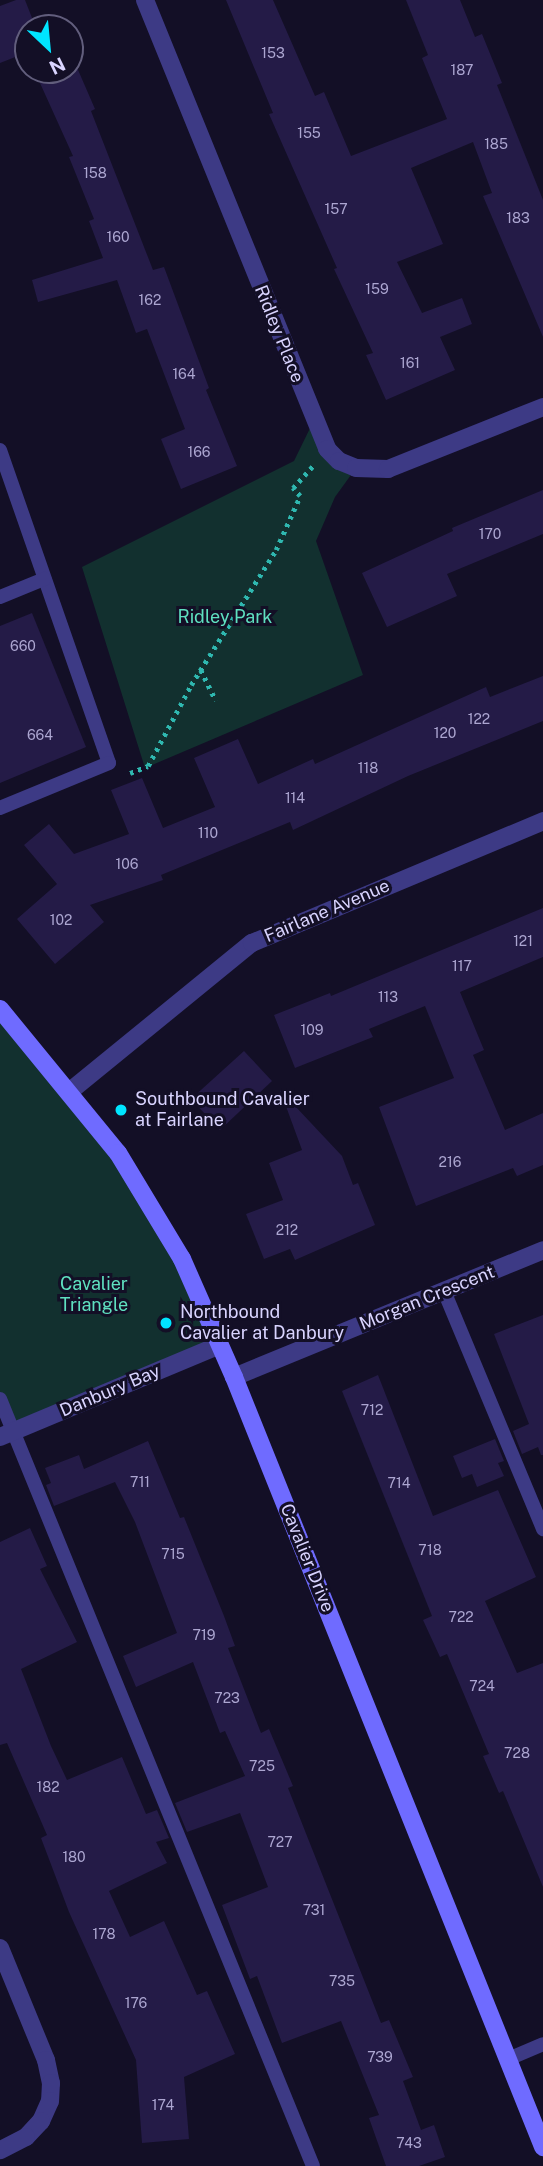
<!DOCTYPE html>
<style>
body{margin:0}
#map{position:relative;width:543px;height:2166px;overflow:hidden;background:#130f26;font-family:"Public Sans",sans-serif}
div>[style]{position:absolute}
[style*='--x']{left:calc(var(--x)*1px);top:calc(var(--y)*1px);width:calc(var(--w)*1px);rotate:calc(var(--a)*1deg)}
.green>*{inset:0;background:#12302f}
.building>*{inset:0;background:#241b47}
.path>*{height:4.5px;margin-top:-2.25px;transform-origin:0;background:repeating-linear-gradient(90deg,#2fb8b0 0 3.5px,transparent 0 8.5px)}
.lane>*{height:14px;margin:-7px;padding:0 7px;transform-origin:7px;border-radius:7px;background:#3d3a85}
.street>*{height:18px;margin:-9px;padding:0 9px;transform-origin:9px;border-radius:9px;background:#3d3a85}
.secondary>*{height:18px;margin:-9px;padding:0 9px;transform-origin:9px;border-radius:9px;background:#6f6bff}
.dots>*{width:19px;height:19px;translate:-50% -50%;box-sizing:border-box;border:4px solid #130f26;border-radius:50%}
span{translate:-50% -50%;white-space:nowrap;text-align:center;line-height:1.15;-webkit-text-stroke:6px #130f26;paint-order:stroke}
.number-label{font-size:14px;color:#aca6d1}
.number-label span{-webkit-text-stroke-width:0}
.street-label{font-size:18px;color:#d9d4ff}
.park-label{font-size:18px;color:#5fe0c0}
.poi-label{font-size:18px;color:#d9d4ff}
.left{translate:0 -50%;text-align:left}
.north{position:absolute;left:14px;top:14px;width:70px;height:70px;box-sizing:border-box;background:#130f26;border:2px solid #625e7d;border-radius:50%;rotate:154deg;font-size:19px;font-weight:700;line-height:28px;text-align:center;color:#d9d4ff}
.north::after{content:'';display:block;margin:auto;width:24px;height:32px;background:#00e5ff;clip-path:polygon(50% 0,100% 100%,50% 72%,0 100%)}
</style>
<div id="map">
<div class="green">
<i style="clip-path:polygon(314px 420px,327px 449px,356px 468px,335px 497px,316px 541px,363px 675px,145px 768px,82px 567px,294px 461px)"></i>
<i style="clip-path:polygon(0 1009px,118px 1153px,220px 1344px,13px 1431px,0 1399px)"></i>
</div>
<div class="building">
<i style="clip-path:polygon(16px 0,25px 0,36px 28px,28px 28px,28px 52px,0 63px,0 6px)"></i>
<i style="clip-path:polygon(226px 0,273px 0,315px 96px,324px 92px,351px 156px,447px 119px,422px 58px,428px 55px,406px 0,460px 0,475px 37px,482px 34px,502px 83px,497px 85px,543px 200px,543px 337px,483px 196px,492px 193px,473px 142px,411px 168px,443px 244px,397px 262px,422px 313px,462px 298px,472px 324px,440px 337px,455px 370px,386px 400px,366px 355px,373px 353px,334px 269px,337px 268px,269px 114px,273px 113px)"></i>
<i style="clip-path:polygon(72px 56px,95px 109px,91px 111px,153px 270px,164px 267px,209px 388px,206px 390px,237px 466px,181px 489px,161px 439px,185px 429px,147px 329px,136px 333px,117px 280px,38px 302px,32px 280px,103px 258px,89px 221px,94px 219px,69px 157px,73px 156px,35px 72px,70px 70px)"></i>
<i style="clip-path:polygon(543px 490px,543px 534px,447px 574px,457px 596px,387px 627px,362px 573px,453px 531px,452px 528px)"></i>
<i style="clip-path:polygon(32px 613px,86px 747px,0 783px,0 626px)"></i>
<i style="clip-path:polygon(543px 676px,543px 721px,408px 776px,293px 830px,290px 822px,161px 875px,163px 880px,90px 905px,104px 922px,55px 964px,17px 919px,57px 884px,24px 845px,49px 824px,74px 854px,129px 834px,111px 790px,142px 778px,163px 828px,215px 807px,194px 758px,238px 739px,258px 784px,313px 759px,315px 764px,486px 687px,490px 697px)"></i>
<i style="clip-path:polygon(543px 908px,543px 957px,460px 992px,484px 1050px,473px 1055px,505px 1130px,543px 1113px,543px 1165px,517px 1176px,513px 1168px,416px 1206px,379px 1107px,454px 1078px,425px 1006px,369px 1029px,373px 1037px,295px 1068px,274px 1015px,330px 993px,331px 996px)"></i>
<i style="clip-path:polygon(244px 1051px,272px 1081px,220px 1130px,191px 1099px)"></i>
<i style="clip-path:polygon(280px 1090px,342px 1156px,353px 1185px,358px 1183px,375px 1225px,295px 1260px,290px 1249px,264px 1259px,246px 1214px,283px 1200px,269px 1163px,302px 1150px)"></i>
<i style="clip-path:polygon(543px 1315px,543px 1455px,541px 1455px,538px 1447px,522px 1454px,513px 1431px,529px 1424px,494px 1334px)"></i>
<i style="clip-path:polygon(378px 1375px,433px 1516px,498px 1490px,536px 1577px,485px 1601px,517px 1673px,543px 1663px,543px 1887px,503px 1791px,499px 1793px,483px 1756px,489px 1754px,447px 1654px,440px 1657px,423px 1620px,432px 1616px,342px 1391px)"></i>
<i style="clip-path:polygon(495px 1439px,504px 1461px,498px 1463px,504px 1476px,477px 1487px,472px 1474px,462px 1478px,453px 1456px)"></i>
<i style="clip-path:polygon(148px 1441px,180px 1518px,184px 1517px,224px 1616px,235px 1646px,228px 1648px,261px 1733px,269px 1729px,293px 1786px,288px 1788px,381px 2023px,389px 2020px,413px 2077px,403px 2081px,421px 2130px,434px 2125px,445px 2157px,419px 2166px,386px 2166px,369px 2118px,379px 2115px,341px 2021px,282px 2043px,257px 1976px,250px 1979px,222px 1905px,268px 1887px,240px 1813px,187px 1832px,175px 1803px,245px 1776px,225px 1731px,220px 1733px,193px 1662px,136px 1687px,123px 1656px,177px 1633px,135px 1522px,115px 1482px,54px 1506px,46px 1485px,51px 1483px,45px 1468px,79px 1455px,84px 1469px)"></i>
<i style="clip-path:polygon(30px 1528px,47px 1566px,40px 1569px,77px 1642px,21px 1669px,51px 1746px,67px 1780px,122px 1757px,146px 1814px,157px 1810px,169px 1838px,156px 1842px,167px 1863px,109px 1891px,130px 1937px,164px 1921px,197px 1995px,207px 1991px,235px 2054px,184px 2077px,189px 2139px,142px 2143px,136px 2060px,69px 1912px,41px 1838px,47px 1835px,7px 1743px,0 1745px,0 1542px)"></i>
</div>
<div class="path">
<i style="--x:201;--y:670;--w:34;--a:64"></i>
<i style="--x:130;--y:773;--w:19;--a:-21"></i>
<i style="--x:148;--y:766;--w:92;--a:-62"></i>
<i style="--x:191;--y:685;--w:160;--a:-57.8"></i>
<i style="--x:276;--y:550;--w:59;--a:-66"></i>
<i style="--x:300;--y:496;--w:11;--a:-131"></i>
<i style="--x:293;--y:488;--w:30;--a:-48"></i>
</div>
<div class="lane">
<i style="--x:0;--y:450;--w:331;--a:70.8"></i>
<i style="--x:109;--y:763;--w:118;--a:157.6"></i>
<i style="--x:0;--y:597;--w:48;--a:-22.2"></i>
<i style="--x:444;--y:1291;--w:258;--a:67.4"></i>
<i style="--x:0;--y:1399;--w:828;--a:67.8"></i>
<i style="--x:508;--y:2059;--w:38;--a:-23"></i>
</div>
<div class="street">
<i style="--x:145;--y:0;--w:484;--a:67.9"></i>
<i style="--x:327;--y:449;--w:17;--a:45"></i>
<i style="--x:339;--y:461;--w:18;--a:22"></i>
<i style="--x:356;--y:468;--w:32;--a:2"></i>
<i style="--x:388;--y:469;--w:167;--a:-21.8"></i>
<i style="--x:69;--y:1092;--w:236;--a:-39.2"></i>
<i style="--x:252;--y:943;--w:316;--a:-22.7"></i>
<i style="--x:234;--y:1377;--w:334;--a:-22.3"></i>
<i style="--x:0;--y:1437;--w:238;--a:-22.7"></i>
<i style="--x:0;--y:1948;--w:121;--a:67.7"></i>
<i style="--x:46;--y:2060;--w:24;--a:78"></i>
<i style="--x:51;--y:2083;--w:18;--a:93"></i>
<i style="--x:50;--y:2101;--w:22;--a:114"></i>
<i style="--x:41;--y:2121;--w:22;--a:133"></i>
<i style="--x:26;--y:2137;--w:29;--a:153"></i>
</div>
<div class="secondary">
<i style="--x:0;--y:1009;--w:186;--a:50.7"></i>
<i style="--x:118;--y:1153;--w:124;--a:58.9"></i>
<i style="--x:182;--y:1259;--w:129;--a:66.2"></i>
<i style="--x:234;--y:1377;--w:830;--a:68.13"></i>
</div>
<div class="dots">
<i style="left:121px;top:1110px;background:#00e5ff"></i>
<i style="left:166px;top:1323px;background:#00e5ff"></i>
</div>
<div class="number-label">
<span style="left:273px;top:53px">153</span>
<span style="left:462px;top:70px">187</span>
<span style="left:309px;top:133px">155</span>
<span style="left:496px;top:144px">185</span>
<span style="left:95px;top:173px">158</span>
<span style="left:336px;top:209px">157</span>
<span style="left:518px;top:218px">183</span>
<span style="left:118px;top:237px">160</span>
<span style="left:377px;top:289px">159</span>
<span style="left:150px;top:300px">162</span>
<span style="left:410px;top:363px">161</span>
<span style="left:184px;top:374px">164</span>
<span style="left:199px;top:452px">166</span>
<span style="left:490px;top:534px">170</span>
<span style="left:23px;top:646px">660</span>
<span style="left:479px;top:719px">122</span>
<span style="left:445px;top:733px">120</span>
<span style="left:40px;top:735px">664</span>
<span style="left:368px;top:768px">118</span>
<span style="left:295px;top:798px">114</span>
<span style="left:208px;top:833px">110</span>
<span style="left:127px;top:864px">106</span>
<span style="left:61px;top:920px">102</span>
<span style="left:523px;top:941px">121</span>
<span style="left:462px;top:966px">117</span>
<span style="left:388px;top:997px">113</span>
<span style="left:312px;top:1030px">109</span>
<span style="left:450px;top:1162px">216</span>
<span style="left:287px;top:1230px">212</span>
<span style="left:372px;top:1410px">712</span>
<span style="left:140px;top:1482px">711</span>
<span style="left:399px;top:1483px">714</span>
<span style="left:430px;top:1550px">718</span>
<span style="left:173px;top:1554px">715</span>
<span style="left:461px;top:1617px">722</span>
<span style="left:204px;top:1635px">719</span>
<span style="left:482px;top:1686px">724</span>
<span style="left:227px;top:1698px">723</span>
<span style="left:517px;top:1753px">728</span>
<span style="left:262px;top:1766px">725</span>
<span style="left:48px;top:1787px">182</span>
<span style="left:280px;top:1842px">727</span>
<span style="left:74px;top:1857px">180</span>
<span style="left:314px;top:1910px">731</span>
<span style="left:104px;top:1934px">178</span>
<span style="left:342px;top:1981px">735</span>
<span style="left:136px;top:2003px">176</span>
<span style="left:380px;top:2057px">739</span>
<span style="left:163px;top:2105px">174</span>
<span style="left:409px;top:2143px">743</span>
</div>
<div class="street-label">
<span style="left:279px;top:334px;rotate:68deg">Ridley Place</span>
<span style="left:327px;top:911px;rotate:-23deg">Fairlane Avenue</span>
<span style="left:427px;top:1298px;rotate:-22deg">Morgan Crescent</span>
<span style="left:110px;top:1391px;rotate:-23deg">Danbury Bay</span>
<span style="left:307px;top:1558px;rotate:68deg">Cavalier Drive</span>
</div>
<div class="park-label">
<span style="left:225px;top:617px">Ridley Park</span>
<span style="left:94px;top:1295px">Cavalier<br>Triangle</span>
</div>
<div class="poi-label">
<span class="left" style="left:135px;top:1110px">Southbound Cavalier<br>at Fairlane</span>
<span class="left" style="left:180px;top:1323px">Northbound<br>Cavalier at Danbury</span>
</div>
<div class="north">N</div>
</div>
